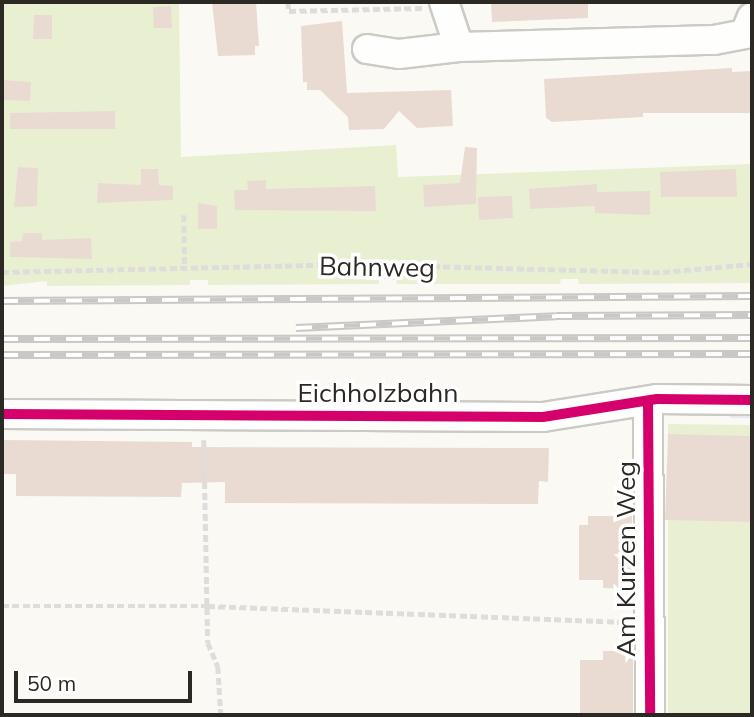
<!DOCTYPE html>
<style>
body{margin:0}
#map{position:relative;width:754px;height:717px;overflow:hidden;background:#fbf9f4;font-family:Mulish,sans-serif}
div>[style]{position:absolute}
[style*='--x']{left:calc(var(--x)*1px);top:calc(var(--y)*1px);width:calc(var(--w)*1px);rotate:calc(var(--a)*1deg)}
.green>*{inset:0;background:#e9f0d2}
.stream>*{height:7px;margin:-3.5px;padding:0 3.5px;transform-origin:3.5px;border-radius:3.5px;background:#e5eaf3}
.building>*{inset:0;background:#e9dbd2}
.path>*{height:4.5px;margin-top:-2.25px;transform-origin:0;background:repeating-linear-gradient(90deg,#dedddb 0 7px,transparent 0 10.5px)}
.roads{filter:drop-shadow(2px 0 #cccac5) drop-shadow(-2px 0 #cccac5) drop-shadow(0 2px #cccac5) drop-shadow(0 -2px #cccac5)}
.minor>*{height:28px;margin:-14px;padding:0 14px;transform-origin:14px;border-radius:14px;background:#fefefd}
.rail>*{height:8px;margin-top:-4px;transform-origin:0;background:repeating-linear-gradient(90deg,#fff 0 16px,#c9c8c6 0 32px);box-sizing:border-box;border-block:2px solid #c9c8c6}
.cycleway>*{height:10px;margin:-5px;padding:0 5px;transform-origin:5px;border-radius:5px;background:#d6006c}
span{translate:-50% -50%;white-space:nowrap;text-align:center;line-height:1.15;-webkit-text-stroke:7px #fff;paint-order:stroke}
.street-label{font-size:26px;color:#2c2924}
.frame{position:absolute;inset:0;border:4px solid #2c2924;pointer-events:none}
.scale{position:absolute;left:14px;top:671px;width:178px;height:32px;box-sizing:border-box;border:4px solid #2c2924;border-top:0;padding-left:9px;font-size:21px;line-height:24px;white-space:nowrap;color:#2c2924;-webkit-text-stroke:5px #fff;paint-order:stroke}
</style>
<div id="map">
<div class="green">
<i style="clip-path:polygon(2px 2px,179px 2px,181px 157px,396px 145px,398px 177px,752px 164px,752px 283px,579px 284px,578px 279px,561px 279px,560px 284px,397px 284px,396px 280px,379px 280px,379px 284px,208px 285px,208px 280px,190px 280px,190px 285px,47px 286px,47px 281px,2px 286px)"></i>
<i style="clip-path:polygon(668px 424px,752px 425px,752px 715px,668px 715px)"></i>
</div>
<div class="stream">
<i style="--x:732;--y:414;--w:20;--a:0"></i>
</div>
<div class="building">
<i style="clip-path:polygon(212px 2px,256px 2px,259px 46px,255px 46px,255px 55px,218px 56px)"></i>
<i style="clip-path:polygon(491px 2px,588px 2px,588px 18px,492px 22px)"></i>
<i style="clip-path:polygon(171px 6px,172px 28px,154px 28px,153px 7px)"></i>
<i style="clip-path:polygon(34px 15px,52px 15px,52px 39px,33px 39px)"></i>
<i style="clip-path:polygon(342px 21px,347px 93px,451px 90px,453px 126px,417px 128px,399px 111px,384px 129px,349px 130px,348px 117px,320px 90px,307px 90px,307px 82px,303px 82px,301px 26px)"></i>
<i style="clip-path:polygon(732px 68px,732px 72px,752px 71px,752px 113px,643px 113px,643px 117px,552px 122px,546px 118px,544px 79px)"></i>
<i style="clip-path:polygon(2px 80px,31px 82px,30px 101px,2px 100px)"></i>
<i style="clip-path:polygon(115px 111px,115px 129px,10px 129px,10px 113px)"></i>
<i style="clip-path:polygon(465px 147px,477px 148px,476px 204px,424px 207px,423px 185px,460px 183px)"></i>
<i style="clip-path:polygon(18px 167px,38px 168px,37px 206px,14px 207px)"></i>
<i style="clip-path:polygon(141px 169px,158px 169px,159px 185px,173px 186px,173px 200px,97px 203px,98px 183px,141px 185px)"></i>
<i style="clip-path:polygon(736px 169px,737px 197px,661px 197px,660px 172px)"></i>
<i style="clip-path:polygon(266px 180px,266px 189px,375px 186px,376px 211px,235px 210px,234px 190px,248px 190px,247px 181px)"></i>
<i style="clip-path:polygon(597px 184px,597px 192px,650px 191px,650px 215px,595px 213px,595px 206px,530px 209px,529px 189px)"></i>
<i style="clip-path:polygon(512px 196px,513px 218px,479px 220px,478px 197px)"></i>
<i style="clip-path:polygon(198px 203px,217px 206px,217px 229px,198px 229px)"></i>
<i style="clip-path:polygon(23px 233px,42px 233px,42px 240px,91px 238px,92px 259px,10px 257px,10px 242px,22px 241px)"></i>
<i style="clip-path:polygon(668px 434px,752px 436px,752px 522px,665px 520px)"></i>
<i style="clip-path:polygon(2px 440px,192px 442px,192px 447px,549px 448px,548px 482px,539px 481px,538px 504px,225px 503px,225px 482px,182px 483px,181px 497px,16px 496px,16px 474px,2px 474px)"></i>
<i style="clip-path:polygon(588px 516px,632px 516px,633px 589px,603px 588px,603px 580px,579px 580px,579px 525px,588px 525px)"></i>
<i style="clip-path:polygon(603px 651px,633px 651px,633px 715px,580px 715px,580px 660px,603px 660px)"></i>
</div>
<div class="path">
<i style="--x:288;--y:2;--w:9;--a:84"></i>
<i style="--x:289;--y:11;--w:133;--a:-1.3"></i>
<i style="--x:184;--y:215;--w:55;--a:89"></i>
<i style="--x:2;--y:272;--w:347;--a:-1.3"></i>
<i style="--x:349;--y:264;--w:314;--a:1.5"></i>
<i style="--x:663;--y:272;--w:89;--a:-5.1"></i>
<i style="--x:204;--y:440;--w:203;--a:88.9"></i>
<i style="--x:208;--y:643;--w:26;--a:67"></i>
<i style="--x:218;--y:667;--w:48;--a:86.4"></i>
<i style="--x:2;--y:606;--w:206;--a:0"></i>
<i style="--x:208;--y:606;--w:419;--a:2.2"></i>
</div>
<div class="roads">
<div class="minor">
<i style="--x:444;--y:2;--w:47;--a:71.6"></i>
<i style="--x:459;--y:47;--w:255;--a:-1.6"></i>
<i style="--x:714;--y:40;--w:32;--a:-11"></i>
<i style="--x:745;--y:34;--w:18;--a:-68"></i>
<i style="--x:367;--y:49;--w:32;--a:9"></i>
<i style="--x:399;--y:54;--w:60;--a:-6.7"></i>
<i style="--x:648;--y:402;--w:313;--a:89.6"></i>
<i style="--x:2;--y:414;--w:541;--a:0.32"></i>
<i style="--x:543;--y:417;--w:115;--a:-9"></i>
<i style="--x:657;--y:399;--w:95;--a:0.6"></i>
</div>
</div>
<div class="rail">
<i style="--x:2;--y:301;--w:750;--a:-0.38"></i>
<i style="--x:296;--y:328;--w:260;--a:-2.6"></i>
<i style="--x:556;--y:316;--w:196;--a:-0.3"></i>
<i style="--x:2;--y:339;--w:750;--a:-0.08"></i>
<i style="--x:2;--y:355;--w:750;--a:-0.08"></i>
</div>
<div class="cycleway">
<i style="--x:648;--y:402;--w:313;--a:89.6"></i>
<i style="--x:2;--y:414;--w:541;--a:0.32"></i>
<i style="--x:543;--y:417;--w:115;--a:-9"></i>
<i style="--x:657;--y:399;--w:95;--a:0.6"></i>
</div>
<div class="street-label">
<span style="left:377px;top:267px;rotate:1deg">Bahnweg</span>
<span style="left:378px;top:393px">Eichholzbahn</span>
<span style="left:626px;top:559px;rotate:-90deg">Am Kurzen Weg</span>
</div>
<div class="frame"></div>
<div class="scale">50 m</div>
</div>
